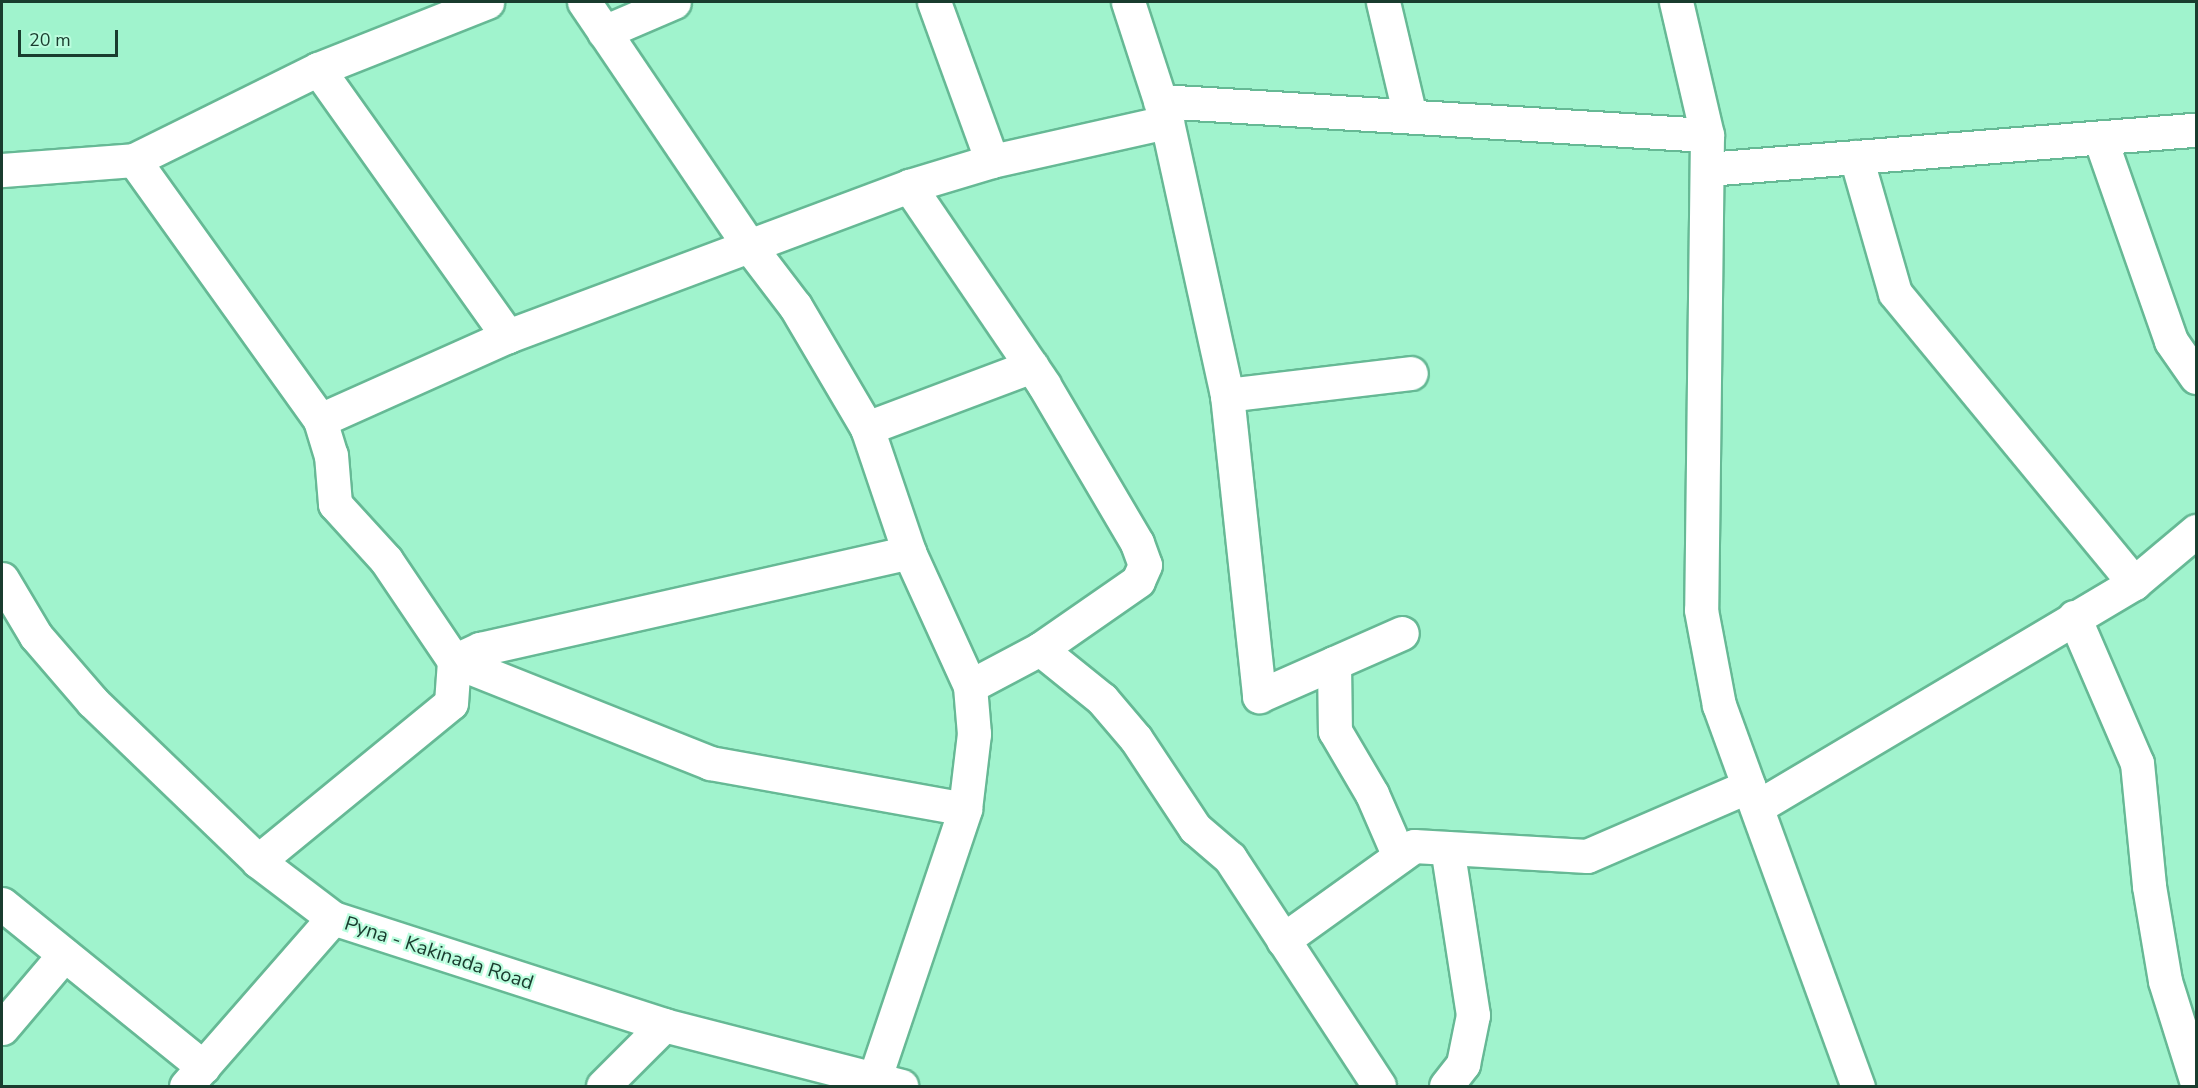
<!DOCTYPE html>
<style>
body{margin:0}
#map{position:relative;width:2198px;height:1088px;overflow:hidden;background:#a0f3cd;font-family:"Nunito Sans",sans-serif}
div>[style]{position:absolute}
[style*='--x']{left:calc(var(--x)*1px);top:calc(var(--y)*1px);width:calc(var(--w)*1px);rotate:calc(var(--a)*1deg)}
.roads{filter:drop-shadow(2px 0 #66b995) drop-shadow(-2px 0 #66b995) drop-shadow(0 2px #66b995) drop-shadow(0 -2px #66b995)}
.street>*{height:33px;margin:-16.5px;padding:0 16.5px;transform-origin:16.5px;border-radius:16.5px;background:#fff}
.primary>*{height:33px;margin:-16.5px;padding:0 16.5px;transform-origin:16.5px;border-radius:16.5px;background:#fff}
span{translate:-50% -50%;white-space:nowrap;text-align:center;line-height:1.15;-webkit-text-stroke:4.5px #bbfdde;paint-order:stroke}
.street-label{font-size:20px;color:#193c2e}
.frame{position:absolute;inset:0;border:3px solid #193c2e;pointer-events:none}
.scale{position:absolute;left:18px;top:30px;width:100px;height:27px;box-sizing:border-box;border:3px solid #193c2e;border-top:0;padding-left:8px;font-size:18px;line-height:21px;white-space:nowrap;color:#193c2e;-webkit-text-stroke:4px #bbfdde;paint-order:stroke}
</style>
<div id="map">
<div class="roads">
<div class="street">
<i style="--x:934;--y:2;--w:169;--a:70"></i>
<i style="--x:1383;--y:2;--w:117;--a:76.7"></i>
<i style="--x:604;--y:32;--w:76;--a:-23.2"></i>
<i style="--x:318;--y:69;--w:328;--a:54.6"></i>
<i style="--x:508;--y:336;--w:206;--a:155.9"></i>
<i style="--x:1160;--y:101;--w:548;--a:3.56"></i>
<i style="--x:1707;--y:135;--w:137;--a:-103.1"></i>
<i style="--x:1167;--y:122;--w:280;--a:77.6"></i>
<i style="--x:1227;--y:395;--w:303;--a:83.9"></i>
<i style="--x:1259;--y:696;--w:156;--a:-23.8"></i>
<i style="--x:1707;--y:135;--w:475;--a:90.7"></i>
<i style="--x:1701;--y:610;--w:97;--a:79.3"></i>
<i style="--x:1719;--y:705;--w:406;--a:70"></i>
<i style="--x:2100;--y:138;--w:215;--a:70.7"></i>
<i style="--x:2171;--y:341;--w:44;--a:55.2"></i>
<i style="--x:1856;--y:157;--w:141;--a:74"></i>
<i style="--x:1895;--y:293;--w:376;--a:50.5"></i>
<i style="--x:134;--y:160;--w:320;--a:54.4"></i>
<i style="--x:320;--y:420;--w:37;--a:73"></i>
<i style="--x:331;--y:455;--w:49;--a:85.3"></i>
<i style="--x:335;--y:504;--w:76;--a:47.7"></i>
<i style="--x:386;--y:560;--w:122;--a:56"></i>
<i style="--x:454;--y:661;--w:29;--a:-25"></i>
<i style="--x:480;--y:649;--w:440;--a:-12.7"></i>
<i style="--x:1707;--y:169;--w:491;--a:-4.6"></i>
<i style="--x:2;--y:170;--w:132;--a:-4.3"></i>
<i style="--x:134;--y:160;--w:205;--a:-26.3"></i>
<i style="--x:318;--y:69;--w:182;--a:-21.6"></i>
<i style="--x:909;--y:186;--w:240;--a:55.8"></i>
<i style="--x:1044;--y:385;--w:183;--a:59.5"></i>
<i style="--x:1137;--y:543;--w:23;--a:70"></i>
<i style="--x:1145;--y:565;--w:17;--a:114"></i>
<i style="--x:1138;--y:581;--w:119;--a:145.2"></i>
<i style="--x:1040;--y:649;--w:79;--a:152.1"></i>
<i style="--x:508;--y:336;--w:428;--a:-20.5"></i>
<i style="--x:909;--y:186;--w:87;--a:-16.8"></i>
<i style="--x:992;--y:161;--w:179;--a:-12.6"></i>
<i style="--x:1167;--y:122;--w:126;--a:-108"></i>
<i style="--x:1227;--y:395;--w:185;--a:-6.8"></i>
<i style="--x:867;--y:428;--w:176;--a:-20.6"></i>
<i style="--x:2074;--y:617;--w:159;--a:66.7"></i>
<i style="--x:2137;--y:763;--w:124;--a:84.4"></i>
<i style="--x:2149;--y:886;--w:96;--a:80.4"></i>
<i style="--x:2165;--y:981;--w:104;--a:72.6"></i>
<i style="--x:1040;--y:649;--w:80;--a:38.9"></i>
<i style="--x:1102;--y:699;--w:52;--a:49.6"></i>
<i style="--x:1136;--y:739;--w:107;--a:56.5"></i>
<i style="--x:1195;--y:828;--w:46;--a:40.6"></i>
<i style="--x:1230;--y:858;--w:272;--a:56.8"></i>
<i style="--x:1334;--y:663;--w:68;--a:89.2"></i>
<i style="--x:1335;--y:731;--w:73;--a:59.6"></i>
<i style="--x:1372;--y:794;--w:68;--a:66.5"></i>
<i style="--x:1757;--y:807;--w:439;--a:-30.7"></i>
<i style="--x:2134;--y:583;--w:81;--a:-40"></i>
<i style="--x:258;--y:861;--w:249;--a:-39.3"></i>
<i style="--x:451;--y:703;--w:42;--a:-85.9"></i>
<i style="--x:454;--y:661;--w:276;--a:21.7"></i>
<i style="--x:710;--y:763;--w:259;--a:10.2"></i>
<i style="--x:965;--y:809;--w:76;--a:-83.2"></i>
<i style="--x:974;--y:734;--w:48;--a:-94.8"></i>
<i style="--x:970;--y:686;--w:147;--a:-114.5"></i>
<i style="--x:909;--y:552;--w:131;--a:-108.7"></i>
<i style="--x:867;--y:428;--w:142;--a:-120.5"></i>
<i style="--x:795;--y:306;--w:74;--a:-127.3"></i>
<i style="--x:750;--y:247;--w:296;--a:-124.1"></i>
<i style="--x:2;--y:904;--w:259;--a:39"></i>
<i style="--x:1283;--y:940;--w:161;--a:-35.7"></i>
<i style="--x:1414;--y:846;--w:173;--a:3.3"></i>
<i style="--x:1587;--y:856;--w:176;--a:-23.4"></i>
<i style="--x:2;--y:1028;--w:96;--a:-49.7"></i>
<i style="--x:874;--y:1080;--w:286;--a:-71.4"></i>
<i style="--x:186;--y:1086;--w:223;--a:-48.8"></i>
<i style="--x:603;--y:1086;--w:86;--a:-45"></i>
<i style="--x:1446;--y:1086;--w:28;--a:-52"></i>
<i style="--x:1463;--y:1064;--w:50;--a:-78.5"></i>
<i style="--x:1473;--y:1015;--w:169;--a:-98.8"></i>
</div>
<div class="primary">
<i style="--x:2;--y:579;--w:66;--a:59.2"></i>
<i style="--x:36;--y:636;--w:87;--a:49.2"></i>
<i style="--x:93;--y:702;--w:229;--a:43.9"></i>
<i style="--x:258;--y:861;--w:94;--a:37.2"></i>
<i style="--x:333;--y:918;--w:348;--a:17.9"></i>
<i style="--x:664;--y:1025;--w:245;--a:14.4"></i>
</div>
</div>
<div class="street-label">
<span style="left:439px;top:953px;rotate:18deg">Pyna - Kakinada Road</span>
</div>
<div class="frame"></div>
<div class="scale">20 m</div>
</div>
